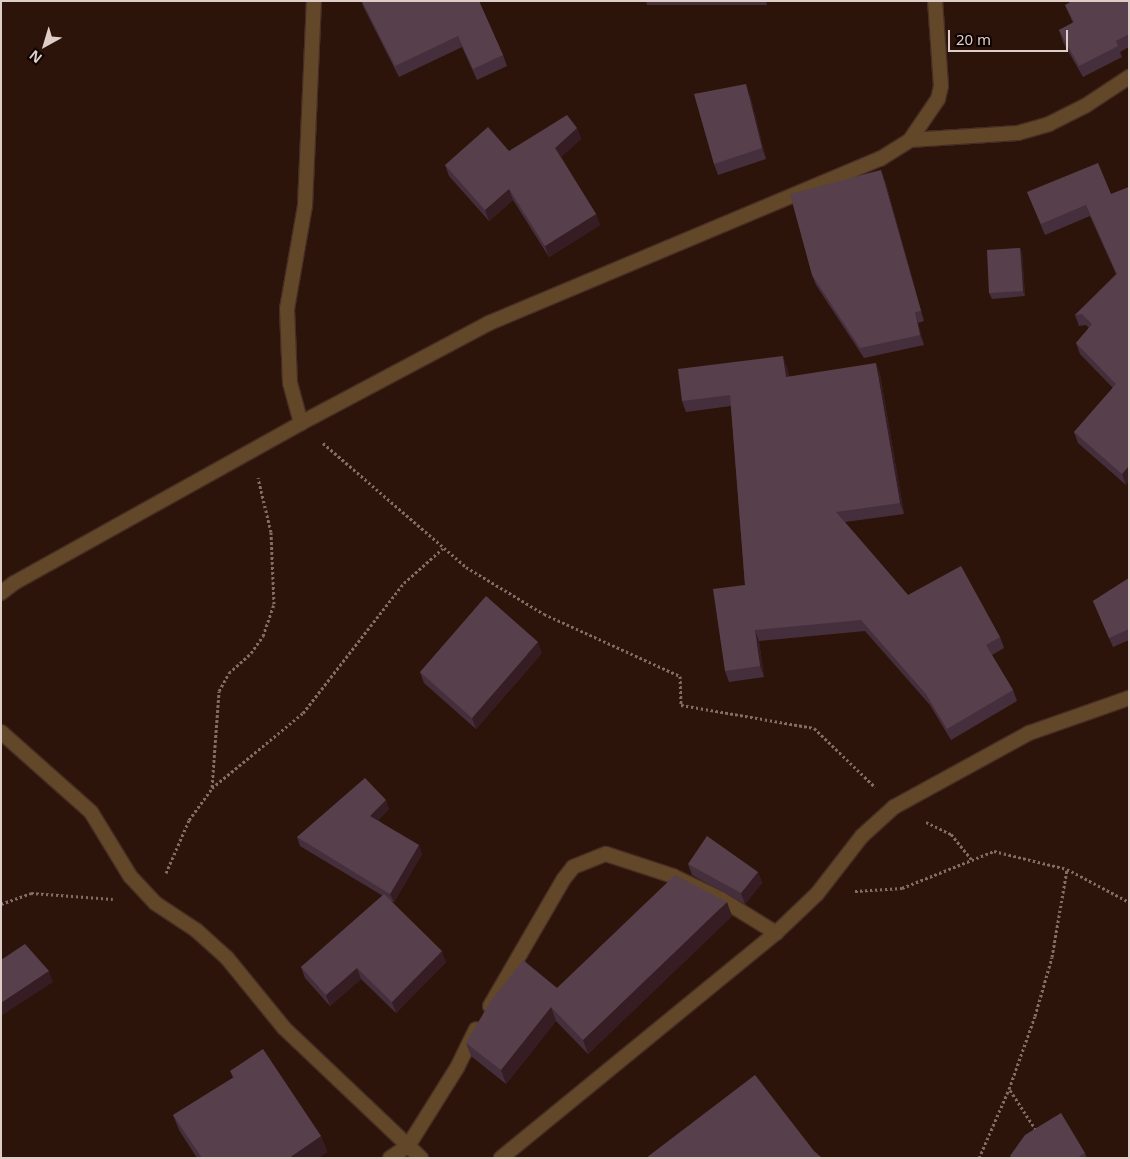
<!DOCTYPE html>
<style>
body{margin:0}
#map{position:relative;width:1130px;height:1159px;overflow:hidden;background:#2d140b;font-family:"Noto Sans",sans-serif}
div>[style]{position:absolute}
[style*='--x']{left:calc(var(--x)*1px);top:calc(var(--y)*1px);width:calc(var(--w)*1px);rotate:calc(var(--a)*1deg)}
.path>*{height:3px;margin-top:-1.5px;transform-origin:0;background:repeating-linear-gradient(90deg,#826c65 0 2.5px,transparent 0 5px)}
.roads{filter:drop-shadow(1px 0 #462e25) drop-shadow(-1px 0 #462e25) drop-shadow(0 1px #462e25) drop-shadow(0 -1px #462e25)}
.minor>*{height:14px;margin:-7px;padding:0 7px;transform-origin:7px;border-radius:7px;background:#624728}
.wall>*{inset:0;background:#462f3d}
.shaded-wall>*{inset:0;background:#351d23}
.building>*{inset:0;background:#57404c}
span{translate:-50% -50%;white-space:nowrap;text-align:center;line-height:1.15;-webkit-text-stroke:5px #0d0402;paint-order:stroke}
.frame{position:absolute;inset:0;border:2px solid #dfcdc7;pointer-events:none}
.north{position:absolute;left:20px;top:20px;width:50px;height:50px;-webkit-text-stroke:4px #0d0402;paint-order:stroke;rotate:219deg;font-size:14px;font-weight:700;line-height:20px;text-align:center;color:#dfcdc7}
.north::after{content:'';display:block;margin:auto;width:18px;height:22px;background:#dfcdc7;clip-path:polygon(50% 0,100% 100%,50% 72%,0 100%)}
.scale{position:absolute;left:948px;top:30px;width:120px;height:22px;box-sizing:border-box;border:2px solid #dfcdc7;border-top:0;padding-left:6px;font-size:15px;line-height:18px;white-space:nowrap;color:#dfcdc7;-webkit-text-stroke:4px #0d0402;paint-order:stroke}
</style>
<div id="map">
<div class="path">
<i style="--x:323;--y:443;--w:189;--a:40.9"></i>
<i style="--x:466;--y:567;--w:91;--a:31.1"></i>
<i style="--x:544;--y:614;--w:149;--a:24.5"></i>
<i style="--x:680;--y:676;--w:29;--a:88"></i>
<i style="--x:681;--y:705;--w:135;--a:9.8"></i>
<i style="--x:814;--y:728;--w:85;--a:44"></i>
<i style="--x:212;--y:787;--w:96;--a:-85.8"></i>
<i style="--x:219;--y:691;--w:21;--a:-61"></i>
<i style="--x:229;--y:673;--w:30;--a:-42"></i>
<i style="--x:251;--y:653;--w:21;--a:-55"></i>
<i style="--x:263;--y:636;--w:34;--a:-71"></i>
<i style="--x:274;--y:604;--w:72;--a:-92.4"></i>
<i style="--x:271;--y:532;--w:56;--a:-103.5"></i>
<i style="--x:926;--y:822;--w:28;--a:26"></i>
<i style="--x:951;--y:834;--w:32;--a:51"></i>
<i style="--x:166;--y:873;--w:58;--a:-66.5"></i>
<i style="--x:189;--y:820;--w:39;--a:-54"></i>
<i style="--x:212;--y:788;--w:118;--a:-39.5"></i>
<i style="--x:303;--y:713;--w:165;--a:-52.2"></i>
<i style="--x:404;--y:583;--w:52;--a:-41.9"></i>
<i style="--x:855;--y:891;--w:47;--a:-3.7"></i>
<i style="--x:902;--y:888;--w:99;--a:-21.9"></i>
<i style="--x:994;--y:851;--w:75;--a:13.9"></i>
<i style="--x:1067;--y:869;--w:70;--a:28"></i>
<i style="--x:1;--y:904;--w:32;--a:-20"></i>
<i style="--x:31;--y:893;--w:82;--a:4.2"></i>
<i style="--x:1010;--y:1090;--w:48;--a:57"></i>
<i style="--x:979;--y:1158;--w:75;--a:-66.5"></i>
<i style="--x:1009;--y:1089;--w:77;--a:-70.4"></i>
<i style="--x:1035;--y:1016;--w:61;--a:-73.9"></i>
<i style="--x:1052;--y:957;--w:89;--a:-80.3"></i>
</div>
<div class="roads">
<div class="minor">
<i style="--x:910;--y:140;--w:108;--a:-3.7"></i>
<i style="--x:1018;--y:133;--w:32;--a:-16"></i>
<i style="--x:1049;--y:124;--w:40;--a:-26.6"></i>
<i style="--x:1085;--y:106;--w:53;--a:-33.4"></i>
<i style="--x:301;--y:423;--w:41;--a:-105.4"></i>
<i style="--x:290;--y:383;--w:74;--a:-92.3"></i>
<i style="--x:287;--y:309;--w:105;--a:-80.1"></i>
<i style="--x:305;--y:206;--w:205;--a:-87.5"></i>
<i style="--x:1;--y:593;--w:16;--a:-38"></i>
<i style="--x:14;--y:583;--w:329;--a:-29.1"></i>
<i style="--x:301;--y:423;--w:213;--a:-28"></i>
<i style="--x:489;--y:323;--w:424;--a:-22.8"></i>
<i style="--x:880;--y:159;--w:36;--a:-32"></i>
<i style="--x:910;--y:140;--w:50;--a:-55.7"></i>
<i style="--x:938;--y:99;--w:13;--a:-77"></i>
<i style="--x:941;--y:86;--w:85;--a:-94"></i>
<i style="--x:1;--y:732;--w:120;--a:41.6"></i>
<i style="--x:91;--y:812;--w:75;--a:58.6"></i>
<i style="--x:130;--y:876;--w:37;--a:47"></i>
<i style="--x:155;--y:903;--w:49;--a:33.4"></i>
<i style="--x:196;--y:930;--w:42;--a:42.1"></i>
<i style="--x:227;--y:958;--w:90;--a:50.8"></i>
<i style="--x:284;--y:1028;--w:189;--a:43.5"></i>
<i style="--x:490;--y:1006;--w:146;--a:-59.9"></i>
<i style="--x:563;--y:880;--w:16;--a:-52"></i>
<i style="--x:573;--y:867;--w:35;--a:-22"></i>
<i style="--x:606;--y:854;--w:71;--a:18.2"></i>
<i style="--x:673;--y:876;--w:53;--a:25.6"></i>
<i style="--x:721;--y:899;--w:65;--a:31.7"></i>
<i style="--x:390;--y:1158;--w:22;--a:-34"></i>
<i style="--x:408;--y:1146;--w:92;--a:-57.9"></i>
<i style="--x:457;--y:1068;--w:43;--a:-64"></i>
<i style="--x:501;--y:1158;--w:355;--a:-39.3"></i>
<i style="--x:776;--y:933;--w:57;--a:-43.6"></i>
<i style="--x:817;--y:894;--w:73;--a:-52.2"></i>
<i style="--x:862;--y:836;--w:43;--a:-42.2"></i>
<i style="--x:894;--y:807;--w:154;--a:-28.7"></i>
<i style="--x:1029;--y:733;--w:106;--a:-19.3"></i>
</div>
</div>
<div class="wall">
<i style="clip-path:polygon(361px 1px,479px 1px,503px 55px,507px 66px,477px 80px,462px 47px,399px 77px,364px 8px)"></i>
<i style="clip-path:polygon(646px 1px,766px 1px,767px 5px,647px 5px)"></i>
<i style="clip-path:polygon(1129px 1px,1129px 47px,1120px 52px,1122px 57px,1083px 77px,1063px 42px,1059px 30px,1073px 23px,1065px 5px)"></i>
<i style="clip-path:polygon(750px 95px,766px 159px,718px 175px,714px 164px)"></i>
<i style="clip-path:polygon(577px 128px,581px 139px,561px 157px,596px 214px,600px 225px,549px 257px,513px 200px,489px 221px,449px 176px,445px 165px,509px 151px)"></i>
<i style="clip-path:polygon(885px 180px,924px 321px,918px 323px,924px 345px,864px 358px,816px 285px,812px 275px)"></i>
<i style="clip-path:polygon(1129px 187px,1126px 485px,1078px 443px,1074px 432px,1113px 388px,1080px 354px,1076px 343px,1089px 328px,1086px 325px,1079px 326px,1075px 315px,1116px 274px,1090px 216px,1045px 235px,1027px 192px,1111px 194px)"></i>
<i style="clip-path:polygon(1020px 248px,1022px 253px,1025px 296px,992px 299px,989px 293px)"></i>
<i style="clip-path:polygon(787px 367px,789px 377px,880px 374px,904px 514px,845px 522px,908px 595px,1000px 637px,1004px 648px,992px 655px,1013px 690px,1017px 701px,951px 740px,930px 705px,865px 631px,759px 641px,764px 677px,729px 682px,725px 671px,745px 585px,731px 406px,686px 412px,682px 401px)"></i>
<i style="clip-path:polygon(1129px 578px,1129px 640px,1113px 647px,1093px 601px)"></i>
<i style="clip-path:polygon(542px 653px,476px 729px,424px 683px,420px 672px)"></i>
<i style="clip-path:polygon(389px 809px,378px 820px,422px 854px,394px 902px,391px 901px,446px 962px,396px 1013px,361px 979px,330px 1006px,305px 978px,301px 967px,383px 896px,300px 846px,297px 837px)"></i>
<i style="clip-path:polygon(688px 864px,758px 872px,762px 883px,745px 904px,692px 875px)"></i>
<i style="clip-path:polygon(732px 916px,588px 1054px,556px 1021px,506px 1084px,471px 1056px,466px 1043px,557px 988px)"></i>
<i style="clip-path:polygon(230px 1071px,321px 1136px,327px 1152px,318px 1158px,197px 1158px,179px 1130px,173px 1115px,233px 1078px)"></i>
<i style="clip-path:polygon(1085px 1153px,1087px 1158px,1011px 1158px,1010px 1156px)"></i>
</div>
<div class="shaded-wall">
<i style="clip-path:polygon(746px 84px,750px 95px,766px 159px,762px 148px)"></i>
<i style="clip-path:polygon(577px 128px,581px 139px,559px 159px,555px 148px)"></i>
<i style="clip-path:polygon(881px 170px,885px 180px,924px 321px,921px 311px)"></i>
<i style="clip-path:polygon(509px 189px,513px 200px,489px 221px,485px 210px)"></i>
<i style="clip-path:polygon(596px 214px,600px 225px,549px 257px,545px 246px)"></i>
<i style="clip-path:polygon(1020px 248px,1022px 253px,1025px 296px,1023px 291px)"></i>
<i style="clip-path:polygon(915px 312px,924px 345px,920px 335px)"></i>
<i style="clip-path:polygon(783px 356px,787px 367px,790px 388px,786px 377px)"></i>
<i style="clip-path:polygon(876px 363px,880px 374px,904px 514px,900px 503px)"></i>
<i style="clip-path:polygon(1129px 466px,1129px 482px,1126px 485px,1122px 474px)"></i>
<i style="clip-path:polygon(755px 630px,759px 641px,764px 677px,760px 666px)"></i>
<i style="clip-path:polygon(538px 642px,542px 653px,476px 729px,472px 718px)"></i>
<i style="clip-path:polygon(386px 800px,389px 809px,374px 824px,370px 816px)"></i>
<i style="clip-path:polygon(419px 845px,422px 854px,394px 902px,390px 894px)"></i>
<i style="clip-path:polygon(758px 872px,762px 883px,745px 904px,741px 893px)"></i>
<i style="clip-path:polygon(727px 902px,732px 916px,588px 1054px,583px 1040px)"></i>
<i style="clip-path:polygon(442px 951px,446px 962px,396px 1013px,392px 1002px)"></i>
<i style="clip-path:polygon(357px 968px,361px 979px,330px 1006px,326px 995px)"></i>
<i style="clip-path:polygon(49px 971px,53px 982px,1px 1016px,1px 1003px)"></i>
<i style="clip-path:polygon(551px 1007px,556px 1021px,506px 1084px,501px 1070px)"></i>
<i style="clip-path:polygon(321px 1136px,327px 1152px,318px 1158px,289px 1158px)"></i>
</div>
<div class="building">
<i style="clip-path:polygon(362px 1px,479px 1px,503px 55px,473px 69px,458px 36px,395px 66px)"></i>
<i style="clip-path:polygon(1072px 1px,1129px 1px,1129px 34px,1116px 41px,1118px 46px,1079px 66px,1059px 30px,1074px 22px,1065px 5px)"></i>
<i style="clip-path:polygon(746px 84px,762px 148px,714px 164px,694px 94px)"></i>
<i style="clip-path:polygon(567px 115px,577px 128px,555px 148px,596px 214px,545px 246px,509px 189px,485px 210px,445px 165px,488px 127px,509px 151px)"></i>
<i style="clip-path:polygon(1098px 163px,1111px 194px,1129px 187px,1129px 466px,1122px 474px,1074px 432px,1116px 384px,1076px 343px,1092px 324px,1082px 314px,1075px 315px,1117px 274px,1086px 205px,1095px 201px,1041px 224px,1027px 192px)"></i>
<i style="clip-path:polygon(881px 170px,921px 311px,915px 312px,920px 335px,860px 348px,812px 275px,790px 194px)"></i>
<i style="clip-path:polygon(1020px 248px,1023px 291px,989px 293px,987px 250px)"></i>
<i style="clip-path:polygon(783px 356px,786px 377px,876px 363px,900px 503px,836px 512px,908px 595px,961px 566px,1000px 637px,986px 645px,1013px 690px,947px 729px,926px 694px,861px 620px,755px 630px,760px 666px,725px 671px,713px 589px,745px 585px,730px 395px,682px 401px,678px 369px)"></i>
<i style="clip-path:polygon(1129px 578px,1129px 629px,1109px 638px,1093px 601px)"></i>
<i style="clip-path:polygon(486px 596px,538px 642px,472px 718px,420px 672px)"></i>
<i style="clip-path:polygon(365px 778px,386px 800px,370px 816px,419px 845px,390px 894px,297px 837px)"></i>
<i style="clip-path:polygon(707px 836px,758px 872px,741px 893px,688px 864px)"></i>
<i style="clip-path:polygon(675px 875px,727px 902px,583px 1040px,551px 1007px,501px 1070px,466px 1043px,490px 1002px,523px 960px,557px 988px)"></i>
<i style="clip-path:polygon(384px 894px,442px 951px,392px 1002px,357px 968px,326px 995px,301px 967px)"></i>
<i style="clip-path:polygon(25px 944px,49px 971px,1px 1003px,1px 960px)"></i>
<i style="clip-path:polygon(263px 1049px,321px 1136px,289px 1158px,202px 1158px,173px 1115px,234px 1077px,230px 1071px)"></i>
<i style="clip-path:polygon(755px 1075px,814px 1151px,822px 1158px,646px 1158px)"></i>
<i style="clip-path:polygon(1061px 1113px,1085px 1153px,1077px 1158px,1013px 1158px,1010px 1156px,1025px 1135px)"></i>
</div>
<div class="frame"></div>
<div class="north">N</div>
<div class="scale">20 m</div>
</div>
